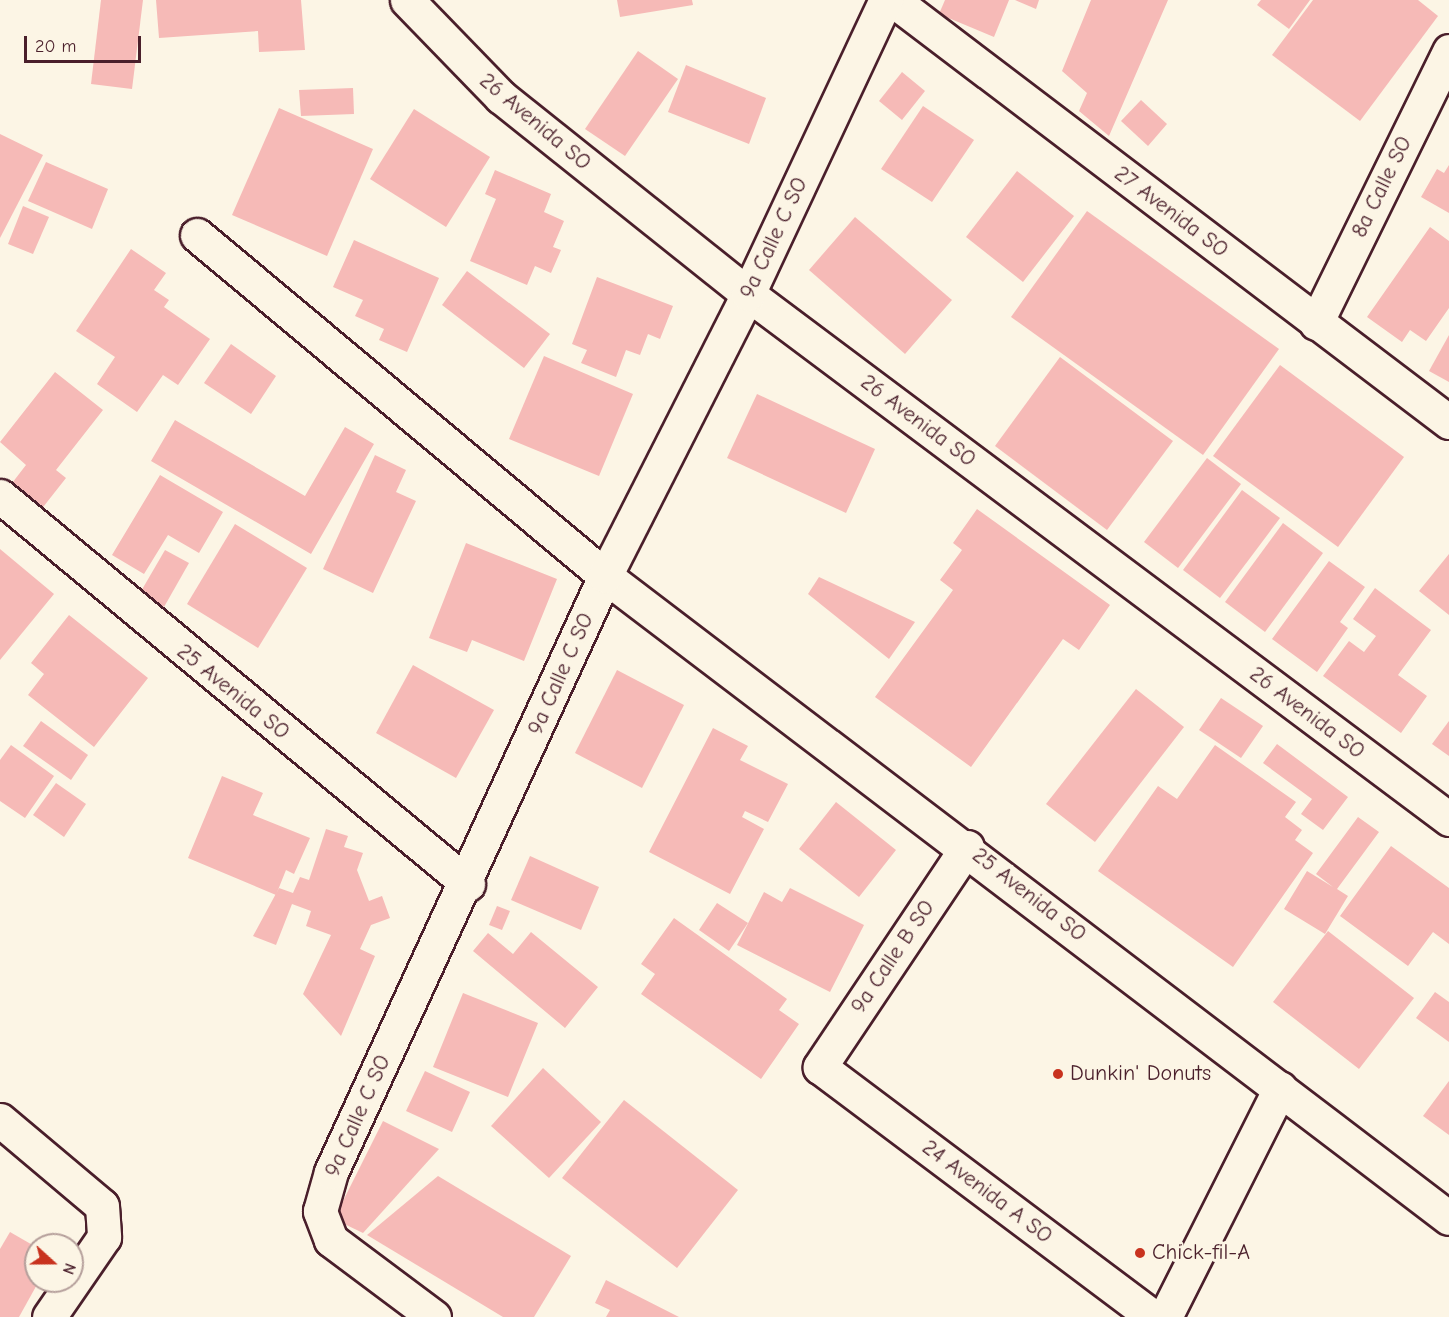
<!DOCTYPE html>
<style>
body{margin:0}
#map{position:relative;width:1449px;height:1317px;overflow:hidden;background:#fcf5e5;font-family:"Comic Neue",sans-serif}
div>[style]{position:absolute}
[style*='--x']{left:calc(var(--x)*1px);top:calc(var(--y)*1px);width:calc(var(--w)*1px);rotate:calc(var(--a)*1deg)}
.building>*{inset:0;background:#f6bab7}
.roads{filter:drop-shadow(2px 0 #4a1f2b) drop-shadow(-2px 0 #4a1f2b) drop-shadow(0 2px #4a1f2b) drop-shadow(0 -2px #4a1f2b)}
.minor>*{height:33px;margin:-16.5px;padding:0 16.5px;transform-origin:16.5px;border-radius:16.5px;background:#fcf5e5}
.dots>*{width:16px;height:16px;translate:-50% -50%;box-sizing:border-box;border:3px solid #fcf5e5;border-radius:50%}
span{translate:-50% -50%;white-space:nowrap;text-align:center;line-height:1.15;-webkit-text-stroke:6px #fcf5e5;paint-order:stroke}
.street-label{font-size:22px;color:#4a1f2b}
.poi-label{font-size:22px;color:#4a1f2b}
.left{translate:0 -50%;text-align:left}
.north{position:absolute;left:24px;top:1233px;width:60px;height:60px;box-sizing:border-box;background:#fcf5e5;border:2px solid #b59f9b;border-radius:50%;rotate:111deg;font-size:16px;font-weight:700;line-height:24px;text-align:center;color:#4a1f2b}
.north::after{content:'';display:block;margin:auto;width:21px;height:27px;background:#c8321e;clip-path:polygon(50% 0,100% 100%,50% 72%,0 100%)}
.scale{position:absolute;left:24px;top:36px;width:117px;height:27px;box-sizing:border-box;border:3px solid #4a1f2b;border-top:0;padding-left:8px;font-size:18px;line-height:21px;white-space:nowrap;color:#4a1f2b;-webkit-text-stroke:4px #fcf5e5;paint-order:stroke}
</style>
<div id="map">
<div class="building">
<i style="clip-path:polygon(101px 0,143px 0,132px 89px,91px 84px)"></i>
<i style="clip-path:polygon(156px 0,301px 0,305px 50px,259px 52px,258px 31px,159px 38px)"></i>
<i style="clip-path:polygon(617px 0,692px 0,693px 5px,620px 17px)"></i>
<i style="clip-path:polygon(945px 0,1009px 0,994px 37px,939px 14px)"></i>
<i style="clip-path:polygon(1015px 0,1039px 0,1036px 9px)"></i>
<i style="clip-path:polygon(1091px 0,1168px 0,1109px 136px,1079px 111px,1087px 93px,1062px 71px)"></i>
<i style="clip-path:polygon(1261px 0,1310px 0,1289px 29px,1257px 5px)"></i>
<i style="clip-path:polygon(1313px 0,1418px 0,1438px 16px,1360px 121px,1272px 55px)"></i>
<i style="clip-path:polygon(638px 51px,678px 79px,625px 156px,585px 129px)"></i>
<i style="clip-path:polygon(686px 65px,766px 98px,749px 144px,668px 112px)"></i>
<i style="clip-path:polygon(902px 72px,925px 91px,902px 120px,879px 101px)"></i>
<i style="clip-path:polygon(353px 88px,354px 114px,301px 116px,299px 90px)"></i>
<i style="clip-path:polygon(1141px 100px,1167px 124px,1148px 146px,1121px 121px)"></i>
<i style="clip-path:polygon(923px 106px,974px 140px,932px 202px,881px 169px)"></i>
<i style="clip-path:polygon(279px 108px,373px 149px,327px 256px,232px 215px)"></i>
<i style="clip-path:polygon(414px 109px,490px 157px,446px 227px,370px 179px)"></i>
<i style="clip-path:polygon(0 134px,43px 155px,0 238px)"></i>
<i style="clip-path:polygon(46px 162px,108px 189px,92px 229px,28px 201px)"></i>
<i style="clip-path:polygon(1449px 165px,1449px 213px,1421px 197px,1437px 169px,1444px 173px)"></i>
<i style="clip-path:polygon(495px 170px,551px 194px,544px 212px,564px 221px,553px 247px,561px 250px,551px 273px,535px 266px,527px 285px,470px 261px,496px 199px,485px 194px)"></i>
<i style="clip-path:polygon(1017px 171px,1074px 216px,1023px 282px,966px 237px)"></i>
<i style="clip-path:polygon(23px 206px,49px 217px,33px 254px,8px 244px)"></i>
<i style="clip-path:polygon(1087px 211px,1279px 349px,1203px 455px,1011px 317px)"></i>
<i style="clip-path:polygon(855px 217px,952px 300px,905px 354px,809px 270px)"></i>
<i style="clip-path:polygon(1430px 227px,1449px 241px,1449px 308px,1426px 341px,1410px 330px,1402px 342px,1367px 317px)"></i>
<i style="clip-path:polygon(354px 240px,439px 278px,407px 352px,379px 340px,384px 329px,355px 316px,363px 300px,333px 287px)"></i>
<i style="clip-path:polygon(131px 249px,166px 273px,154px 290px,169px 300px,164px 307px,210px 339px,178px 385px,163px 375px,137px 412px,97px 384px,115px 357px,76px 331px)"></i>
<i style="clip-path:polygon(467px 271px,550px 334px,524px 368px,442px 305px)"></i>
<i style="clip-path:polygon(597px 277px,673px 306px,660px 339px,648px 334px,640px 355px,626px 350px,616px 377px,581px 363px,587px 350px,572px 344px)"></i>
<i style="clip-path:polygon(1449px 335px,1449px 382px,1429px 371px)"></i>
<i style="clip-path:polygon(231px 344px,276px 376px,251px 414px,204px 383px)"></i>
<i style="clip-path:polygon(544px 356px,633px 394px,599px 476px,509px 439px)"></i>
<i style="clip-path:polygon(1060px 357px,1173px 441px,1107px 530px,995px 446px)"></i>
<i style="clip-path:polygon(1280px 365px,1404px 457px,1338px 547px,1213px 456px)"></i>
<i style="clip-path:polygon(55px 372px,103px 410px,56px 470px,66px 478px,40px 511px,9px 487px,26px 465px,0 442px)"></i>
<i style="clip-path:polygon(757px 394px,875px 449px,846px 513px,727px 458px)"></i>
<i style="clip-path:polygon(175px 420px,305px 496px,345px 427px,374px 444px,311px 554px,151px 461px)"></i>
<i style="clip-path:polygon(375px 455px,406px 470px,396px 492px,416px 501px,373px 593px,323px 569px)"></i>
<i style="clip-path:polygon(1207px 458px,1241px 484px,1178px 568px,1144px 542px)"></i>
<i style="clip-path:polygon(160px 475px,223px 512px,199px 553px,168px 535px,144px 574px,112px 555px)"></i>
<i style="clip-path:polygon(1242px 490px,1280px 518px,1220px 598px,1183px 570px)"></i>
<i style="clip-path:polygon(977px 509px,1110px 605px,1079px 650px,1063px 639px,971px 767px,875px 697px,953px 590px,940px 580px,962px 550px,953px 543px)"></i>
<i style="clip-path:polygon(1283px 523px,1323px 553px,1265px 632px,1225px 602px)"></i>
<i style="clip-path:polygon(235px 524px,307px 568px,258px 648px,187px 604px)"></i>
<i style="clip-path:polygon(466px 543px,557px 579px,524px 661px,472px 640px,467px 652px,429px 638px)"></i>
<i style="clip-path:polygon(0 549px,54px 594px,0 660px)"></i>
<i style="clip-path:polygon(165px 550px,189px 563px,164px 607px,140px 593px)"></i>
<i style="clip-path:polygon(1449px 554px,1449px 615px,1419px 591px)"></i>
<i style="clip-path:polygon(1329px 561px,1365px 587px,1340px 622px,1348px 628px,1317px 672px,1272px 639px)"></i>
<i style="clip-path:polygon(819px 577px,915px 622px,889px 659px,808px 594px)"></i>
<i style="clip-path:polygon(1375px 588px,1431px 630px,1398px 675px,1427px 696px,1401px 733px,1323px 676px,1349px 641px,1364px 652px,1376px 636px,1353px 619px)"></i>
<i style="clip-path:polygon(69px 615px,148px 678px,94px 747px,28px 695px,44px 674px,31px 663px)"></i>
<i style="clip-path:polygon(413px 665px,494px 710px,456px 778px,376px 733px)"></i>
<i style="clip-path:polygon(617px 670px,684px 705px,642px 788px,575px 753px)"></i>
<i style="clip-path:polygon(1136px 689px,1184px 727px,1095px 842px,1046px 804px)"></i>
<i style="clip-path:polygon(1221px 698px,1263px 726px,1241px 758px,1199px 730px)"></i>
<i style="clip-path:polygon(41px 721px,88px 755px,71px 780px,23px 746px)"></i>
<i style="clip-path:polygon(1449px 721px,1449px 756px,1432px 744px)"></i>
<i style="clip-path:polygon(713px 728px,748px 746px,740px 760px,788px 784px,768px 822px,745px 811px,742px 817px,764px 829px,730px 894px,649px 852px)"></i>
<i style="clip-path:polygon(1277px 744px,1348px 797px,1323px 830px,1301px 814px,1312px 799px,1263px 763px)"></i>
<i style="clip-path:polygon(11px 745px,54px 776px,25px 818px,0 801px,0 760px)"></i>
<i style="clip-path:polygon(1215px 745px,1296px 802px,1285px 817px,1302px 830px,1295px 840px,1313px 853px,1233px 967px,1098px 871px,1158px 786px,1177px 799px)"></i>
<i style="clip-path:polygon(222px 776px,263px 793px,253px 815px,310px 838px,294px 874px,286px 870px,276px 895px,188px 858px)"></i>
<i style="clip-path:polygon(56px 783px,86px 804px,64px 837px,33px 815px)"></i>
<i style="clip-path:polygon(836px 802px,896px 850px,859px 897px,799px 849px)"></i>
<i style="clip-path:polygon(1358px 817px,1379px 832px,1337px 889px,1348px 896px,1325px 934px,1284px 909px,1307px 871px,1333px 887px,1316px 874px)"></i>
<i style="clip-path:polygon(326px 829px,348px 836px,344px 847px,363px 853px,357px 870px,369px 901px,382px 896px,390px 918px,371px 925px,360px 949px,375px 956px,341px 1036px,303px 994px,331px 935px,306px 926px,311px 911px,292px 904px,276px 945px,253px 936px,279px 888px,293px 893px,300px 877px,309px 880px)"></i>
<i style="clip-path:polygon(1391px 846px,1449px 888px,1449px 944px,1433px 932px,1408px 966px,1340px 916px)"></i>
<i style="clip-path:polygon(530px 856px,599px 887px,581px 930px,511px 900px)"></i>
<i style="clip-path:polygon(790px 888px,864px 925px,830px 992px,737px 945px,764px 892px,782px 902px)"></i>
<i style="clip-path:polygon(717px 903px,748px 923px,729px 951px,699px 930px)"></i>
<i style="clip-path:polygon(497px 906px,510px 911px,502px 930px,489px 925px)"></i>
<i style="clip-path:polygon(674px 918px,787px 999px,779px 1010px,799px 1024px,761px 1079px,641px 994px,655px 974px,641px 964px)"></i>
<i style="clip-path:polygon(1328px 931px,1414px 998px,1359px 1069px,1273px 1002px)"></i>
<i style="clip-path:polygon(531px 932px,598px 987px,565px 1028px,473px 951px,488px 933px,513px 954px)"></i>
<i style="clip-path:polygon(1435px 992px,1449px 1002px,1449px 1042px,1416px 1018px)"></i>
<i style="clip-path:polygon(463px 993px,538px 1023px,508px 1097px,433px 1067px)"></i>
<i style="clip-path:polygon(543px 1068px,601px 1122px,549px 1178px,491px 1126px)"></i>
<i style="clip-path:polygon(425px 1071px,470px 1092px,452px 1132px,406px 1111px)"></i>
<i style="clip-path:polygon(1449px 1081px,1449px 1135px,1423px 1116px)"></i>
<i style="clip-path:polygon(624px 1100px,738px 1190px,677px 1268px,562px 1178px)"></i>
<i style="clip-path:polygon(383px 1121px,439px 1149px,363px 1233px,334px 1219px)"></i>
<i style="clip-path:polygon(438px 1176px,571px 1256px,534px 1317px,503px 1317px,367px 1235px)"></i>
<i style="clip-path:polygon(10px 1232px,36px 1247px,39px 1281px,19px 1317px,0 1317px,0 1249px)"></i>
<i style="clip-path:polygon(606px 1280px,679px 1317px,606px 1317px,610px 1310px,595px 1303px)"></i>
</div>
<div class="roads">
<div class="minor">
<i style="--x:407;--y:0;--w:135;--a:45.9"></i>
<i style="--x:501;--y:97;--w:316;--a:38.6"></i>
<i style="--x:748;--y:294;--w:876;--a:36.83"></i>
<i style="--x:893;--y:0;--w:698;--a:37.2"></i>
<i style="--x:197;--y:235;--w:532;--a:39.89"></i>
<i style="--x:605;--y:576;--w:1060;--a:37.26"></i>
<i style="--x:1316;--y:323;--w:303;--a:-63.9"></i>
<i style="--x:0;--y:496;--w:608;--a:39.66"></i>
<i style="--x:967;--y:847;--w:265;--a:123.8"></i>
<i style="--x:820;--y:1067;--w:416;--a:36.9"></i>
<i style="--x:0;--y:1120;--w:133;--a:40.1"></i>
<i style="--x:102;--y:1206;--w:31;--a:86"></i>
<i style="--x:104;--y:1237;--w:97;--a:124.5"></i>
<i style="--x:434;--y:1317;--w:129;--a:-143.2"></i>
<i style="--x:331;--y:1240;--w:31;--a:-111"></i>
<i style="--x:320;--y:1211;--w:41;--a:-74.2"></i>
<i style="--x:331;--y:1172;--w:656;--a:-65.31"></i>
<i style="--x:605;--y:576;--w:316;--a:-63.1"></i>
<i style="--x:748;--y:294;--w:325;--a:-64.9"></i>
<i style="--x:1165;--y:1317;--w:256;--a:-63.3"></i>
</div>
</div>
<div class="dots">
<i style="left:1058px;top:1074px;background:#c8321e"></i>
<i style="left:1140px;top:1253px;background:#c8321e"></i>
</div>
<div class="street-label">
<span style="left:535px;top:122px;rotate:40deg">26 Avenida SO</span>
<span style="left:1382px;top:187px;rotate:-64deg">8a Calle SO</span>
<span style="left:1171px;top:212px;rotate:37deg">27 Avenida SO</span>
<span style="left:774px;top:238px;rotate:-65deg">9a Calle C SO</span>
<span style="left:918px;top:421px;rotate:37deg">26 Avenida SO</span>
<span style="left:561px;top:674px;rotate:-66deg">9a Calle C SO</span>
<span style="left:233px;top:692px;rotate:39deg">25 Avenida SO</span>
<span style="left:1307px;top:713px;rotate:37deg">26 Avenida SO</span>
<span style="left:1029px;top:895px;rotate:38deg">25 Avenida SO</span>
<span style="left:893px;top:957px;rotate:-56deg">9a Calle B SO</span>
<span style="left:358px;top:1116px;rotate:-66deg">9a Calle C SO</span>
<span style="left:987px;top:1192px;rotate:37deg">24 Avenida A SO</span>
</div>
<div class="poi-label">
<span class="left" style="left:1070px;top:1074px">Dunkin' Donuts</span>
<span class="left" style="left:1152px;top:1253px">Chick-fil-A</span>
</div>
<div class="north">N</div>
<div class="scale">20 m</div>
</div>
